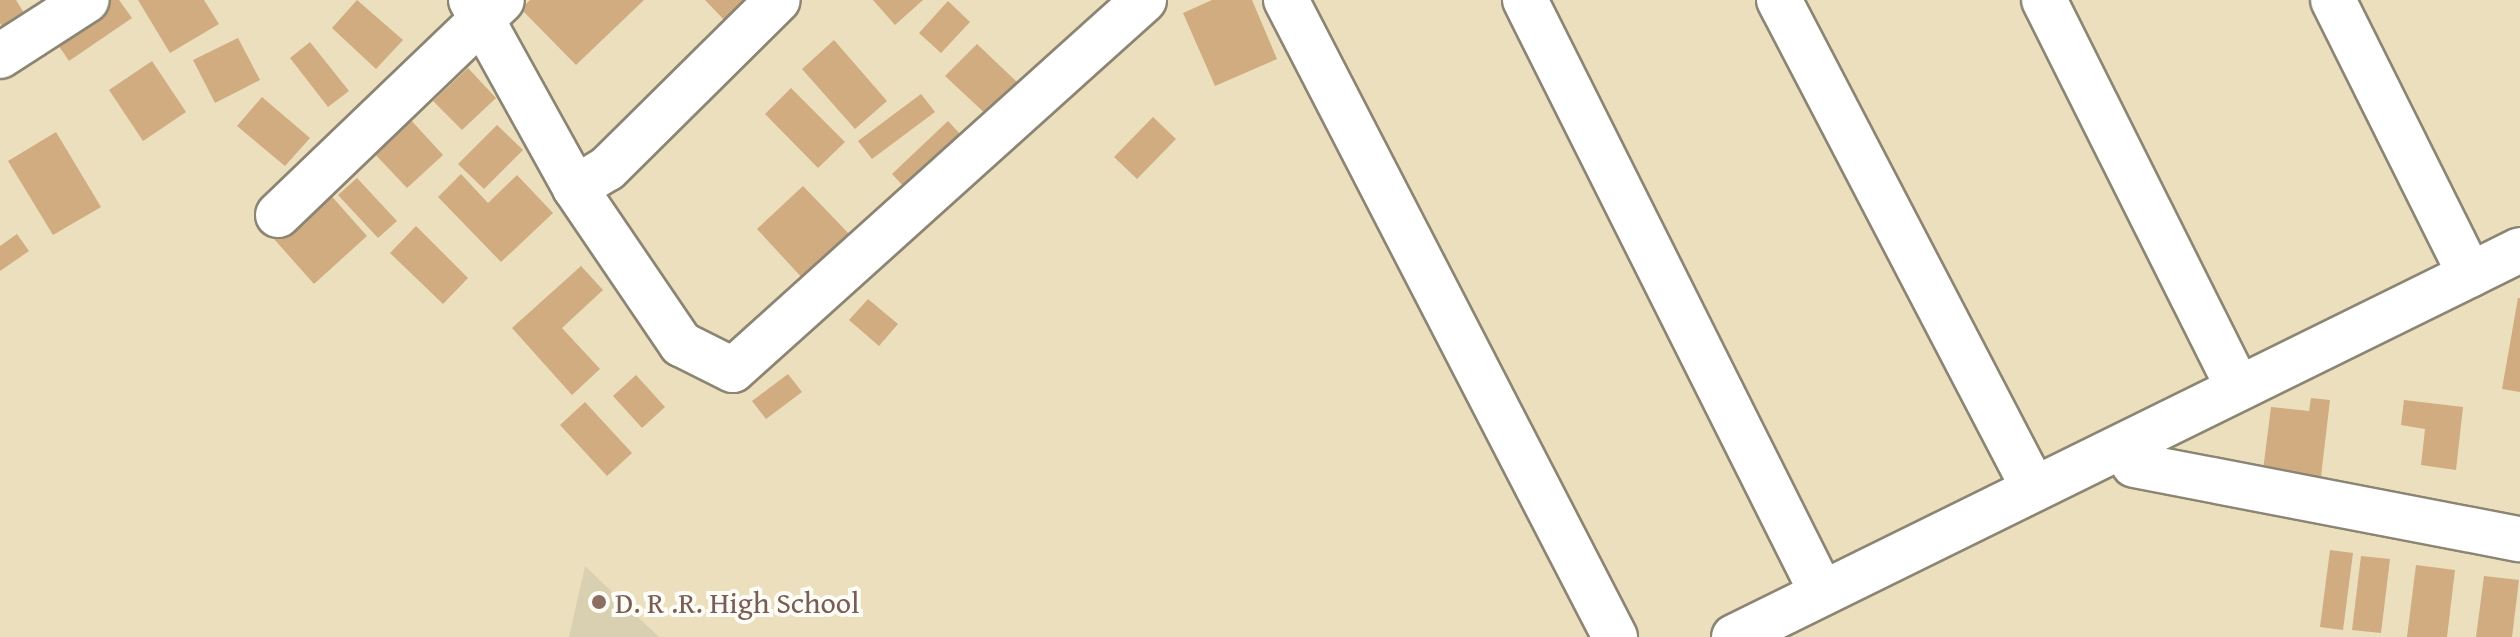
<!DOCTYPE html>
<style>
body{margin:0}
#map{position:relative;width:2520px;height:637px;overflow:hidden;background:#ecdfbe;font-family:"Gentium Book Plus",serif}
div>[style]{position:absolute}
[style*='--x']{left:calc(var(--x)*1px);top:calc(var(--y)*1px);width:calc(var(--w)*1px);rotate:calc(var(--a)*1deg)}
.built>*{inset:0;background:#d9d0b1}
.building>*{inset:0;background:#d0ac80}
.roads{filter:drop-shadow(2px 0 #8c8574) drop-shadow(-2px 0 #8c8574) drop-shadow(0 2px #8c8574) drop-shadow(0 -2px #8c8574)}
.minor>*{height:44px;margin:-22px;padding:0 22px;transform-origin:22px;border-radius:22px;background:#fff}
.dots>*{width:22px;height:22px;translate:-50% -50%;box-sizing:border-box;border:4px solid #fdfcf7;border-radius:50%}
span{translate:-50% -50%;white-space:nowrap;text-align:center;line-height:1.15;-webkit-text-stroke:8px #fdfcf7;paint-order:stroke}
.education-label{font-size:30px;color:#785e54}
.left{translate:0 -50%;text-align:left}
</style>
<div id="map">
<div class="built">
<i style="clip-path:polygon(585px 566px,659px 637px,569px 637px)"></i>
</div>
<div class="building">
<i style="clip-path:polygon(0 0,16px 0,29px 21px,7px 35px,0 23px)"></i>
<i style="clip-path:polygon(111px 0,119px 0,132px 18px,69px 61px,54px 39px)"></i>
<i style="clip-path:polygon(138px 0,204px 0,219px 24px,170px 53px)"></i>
<i style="clip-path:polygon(357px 0,403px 40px,376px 69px,332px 28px)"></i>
<i style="clip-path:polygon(530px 0,644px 0,576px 65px,521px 9px)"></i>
<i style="clip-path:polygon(705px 0,759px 0,730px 26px)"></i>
<i style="clip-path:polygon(873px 0,923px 0,895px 25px)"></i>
<i style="clip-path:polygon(1212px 0,1252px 0,1277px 59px,1215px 86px,1183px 13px)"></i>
<i style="clip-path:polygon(948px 1px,970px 22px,941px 53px,919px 33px)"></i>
<i style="clip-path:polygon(238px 38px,260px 80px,215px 103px,193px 60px)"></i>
<i style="clip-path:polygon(834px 40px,887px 101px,855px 129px,802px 69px)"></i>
<i style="clip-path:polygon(310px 42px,349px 91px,328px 107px,290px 58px)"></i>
<i style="clip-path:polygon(977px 44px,1019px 84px,989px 117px,945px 76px)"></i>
<i style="clip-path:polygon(152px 61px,186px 112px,143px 141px,109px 90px)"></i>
<i style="clip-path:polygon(468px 68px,496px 98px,462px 130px,433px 101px)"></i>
<i style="clip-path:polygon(791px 88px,845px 142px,818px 168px,765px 114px)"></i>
<i style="clip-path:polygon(921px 94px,935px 112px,872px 159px,858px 141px)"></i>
<i style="clip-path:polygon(262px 97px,310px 138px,285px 166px,237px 126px)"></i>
<i style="clip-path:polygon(1153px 117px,1176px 139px,1137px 179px,1114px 157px)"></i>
<i style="clip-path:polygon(409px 118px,443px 155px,407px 188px,372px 151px)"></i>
<i style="clip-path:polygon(948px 121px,961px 135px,905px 188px,892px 174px)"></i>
<i style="clip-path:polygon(497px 125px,523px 150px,484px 189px,458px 164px)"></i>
<i style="clip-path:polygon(56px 132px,101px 207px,53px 235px,8px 161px)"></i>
<i style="clip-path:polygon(461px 174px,488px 203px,517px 175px,553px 213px,501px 262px,438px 197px)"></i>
<i style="clip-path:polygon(357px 178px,397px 221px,378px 238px,338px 195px)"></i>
<i style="clip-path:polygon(803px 186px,851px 236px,804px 280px,757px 229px)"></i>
<i style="clip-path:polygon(327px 191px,367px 236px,314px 284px,274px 239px)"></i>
<i style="clip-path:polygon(416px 226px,468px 278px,443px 304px,390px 253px)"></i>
<i style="clip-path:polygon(17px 234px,29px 251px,0 271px,0 246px)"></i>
<i style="clip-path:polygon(581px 266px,603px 290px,562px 328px,600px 369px,572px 395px,512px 328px)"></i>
<i style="clip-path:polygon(2518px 298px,2520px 298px,2520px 392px,2502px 389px)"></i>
<i style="clip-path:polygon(868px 299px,898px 324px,879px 346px,849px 320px)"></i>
<i style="clip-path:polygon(788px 374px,802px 392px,766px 419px,752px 401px)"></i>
<i style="clip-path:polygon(636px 375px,665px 407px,642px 428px,613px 396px)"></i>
<i style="clip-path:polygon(2311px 398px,2330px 400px,2320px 485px,2262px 478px,2271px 407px,2309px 411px)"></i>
<i style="clip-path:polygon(2404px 400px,2463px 407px,2456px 470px,2421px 465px,2425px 429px,2401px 425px)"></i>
<i style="clip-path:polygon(585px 402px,632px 453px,607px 476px,560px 425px)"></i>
<i style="clip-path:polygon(2330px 550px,2353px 553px,2343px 630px,2320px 627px)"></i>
<i style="clip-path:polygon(2361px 556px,2390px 559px,2381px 633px,2352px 630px)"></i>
<i style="clip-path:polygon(2416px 565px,2455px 570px,2447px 637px,2407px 637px)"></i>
<i style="clip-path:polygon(2484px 576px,2519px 580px,2512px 637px,2476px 637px)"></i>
</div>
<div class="roads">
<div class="minor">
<i style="--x:471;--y:0;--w:215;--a:61"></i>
<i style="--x:575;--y:188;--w:189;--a:55.8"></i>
<i style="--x:681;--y:344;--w:58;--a:26.6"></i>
<i style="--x:733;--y:370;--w:553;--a:-41.99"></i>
<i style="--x:1286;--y:0;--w:717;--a:62.68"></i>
<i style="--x:1525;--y:0;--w:663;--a:63.4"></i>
<i style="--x:1779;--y:0;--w:551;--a:62.46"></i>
<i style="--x:2044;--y:0;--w:434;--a:63.4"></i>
<i style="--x:2333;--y:0;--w:307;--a:63.5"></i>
<i style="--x:0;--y:56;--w:103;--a:-32.8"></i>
<i style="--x:575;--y:188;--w:37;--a:-31"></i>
<i style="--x:607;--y:169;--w:240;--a:-44.7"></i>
<i style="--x:278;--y:215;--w:310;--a:-43.8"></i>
<i style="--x:2134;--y:465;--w:393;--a:10.9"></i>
<i style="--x:1734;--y:637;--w:876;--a:-26.21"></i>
</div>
</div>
<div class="dots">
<i style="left:599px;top:602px;background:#8d6e63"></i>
</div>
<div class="education-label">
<span class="left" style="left:615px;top:602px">D. R .R. High School</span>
</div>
</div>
